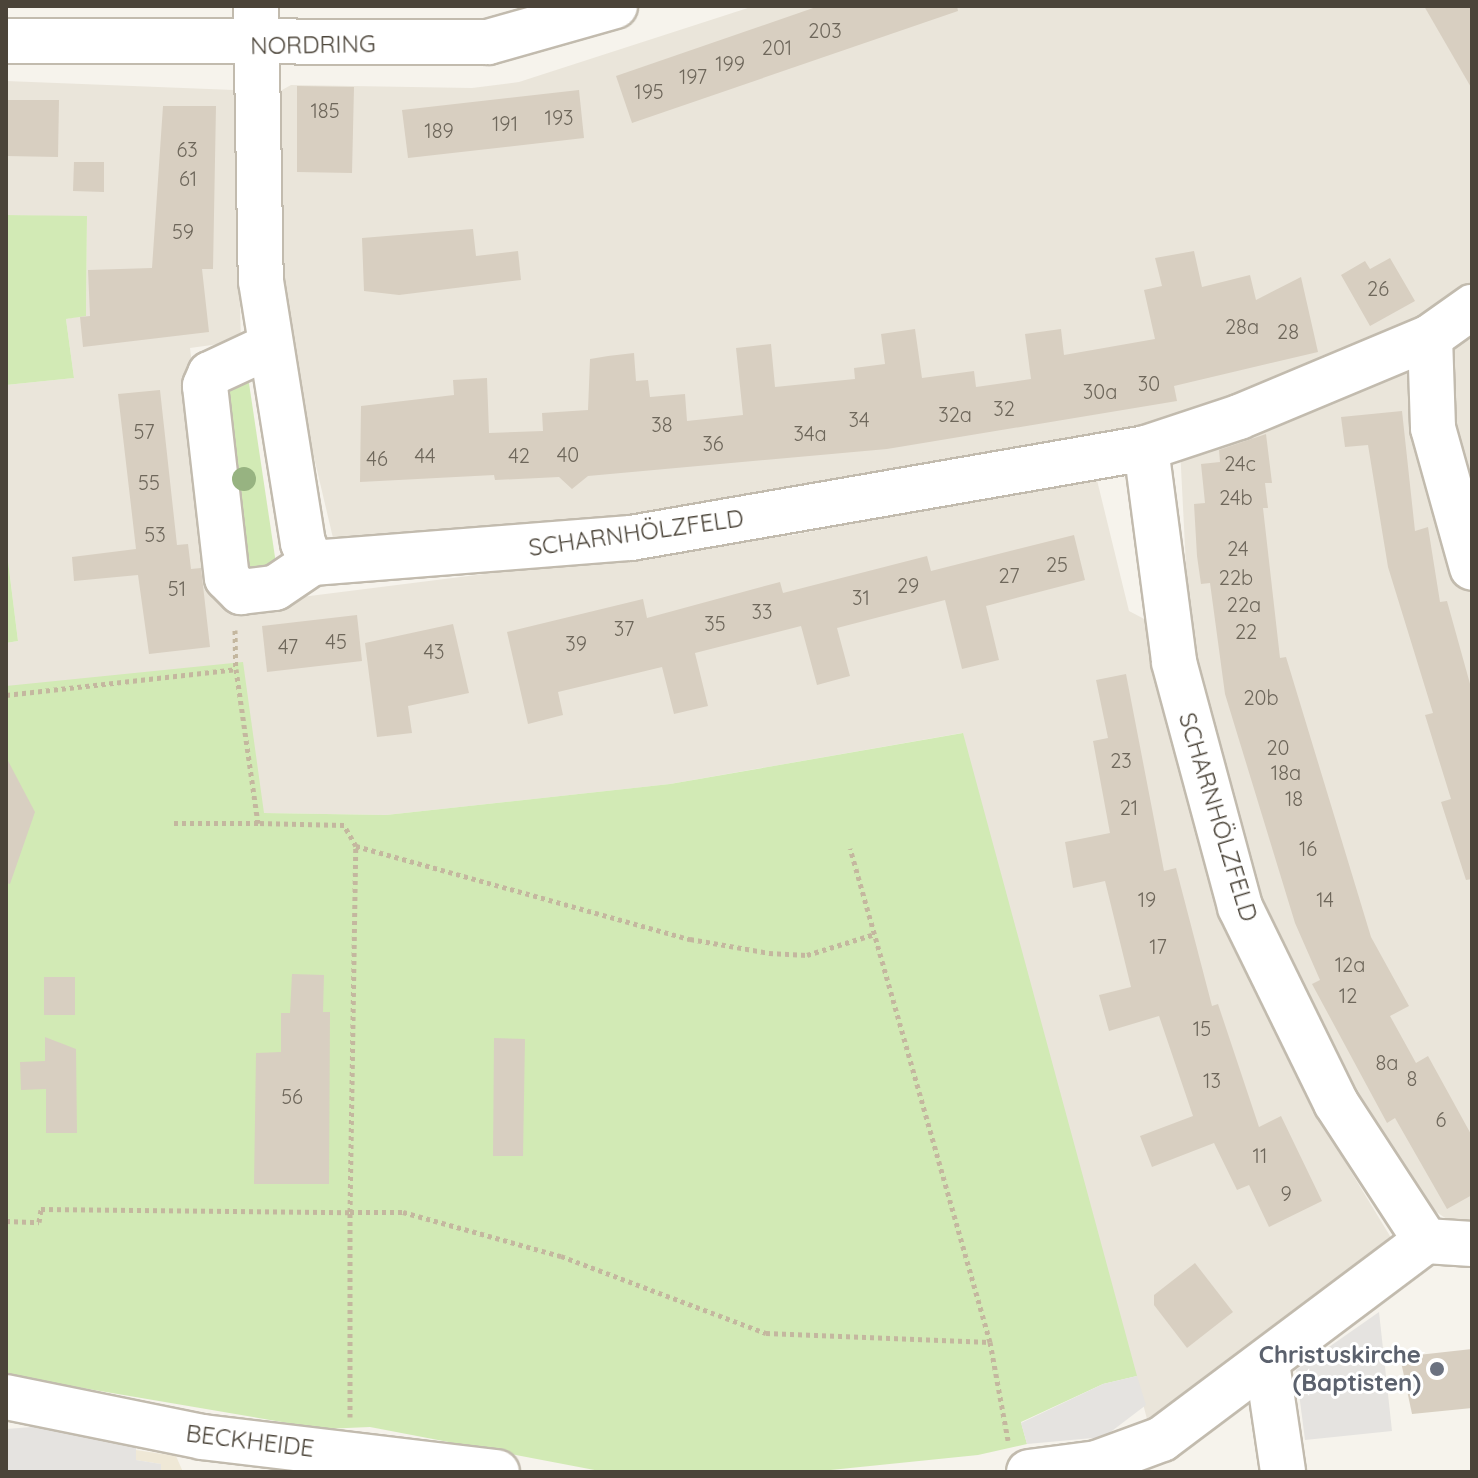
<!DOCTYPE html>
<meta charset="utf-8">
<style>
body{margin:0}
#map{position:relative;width:1478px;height:1478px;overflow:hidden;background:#f6f3ec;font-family:Quicksand,sans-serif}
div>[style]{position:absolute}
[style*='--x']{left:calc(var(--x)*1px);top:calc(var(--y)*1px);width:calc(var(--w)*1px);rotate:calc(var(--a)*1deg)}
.residential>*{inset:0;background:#eae5da}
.education>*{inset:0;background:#efe8d6}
.green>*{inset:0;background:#d2eab5}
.parking>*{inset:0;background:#e5e3e0}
.building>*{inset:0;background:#d8cfc1}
.path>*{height:5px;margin-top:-2.5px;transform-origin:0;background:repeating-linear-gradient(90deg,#c4b79f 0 4px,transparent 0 8px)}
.roads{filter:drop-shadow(2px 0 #c2bbae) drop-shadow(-2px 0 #c2bbae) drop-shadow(0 2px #c2bbae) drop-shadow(0 -2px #c2bbae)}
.minor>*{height:44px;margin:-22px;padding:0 22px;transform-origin:22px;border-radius:22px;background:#fff}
.trees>*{width:24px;height:24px;margin:-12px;border-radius:50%;background:#97b381}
.dots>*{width:22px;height:22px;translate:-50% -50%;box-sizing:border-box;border:4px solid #fff;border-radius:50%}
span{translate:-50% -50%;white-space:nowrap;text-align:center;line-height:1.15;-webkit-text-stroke:6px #fff;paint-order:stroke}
.number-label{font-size:20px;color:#6e675b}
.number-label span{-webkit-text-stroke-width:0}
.street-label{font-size:24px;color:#4b4439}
.worship-label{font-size:24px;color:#5b616d;font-weight:700}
.right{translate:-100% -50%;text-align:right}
.frame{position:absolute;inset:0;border:8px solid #4b4439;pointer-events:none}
</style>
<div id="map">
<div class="residential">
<i style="clip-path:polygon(754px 6px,1472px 6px,1472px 298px,1226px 409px,683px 510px,553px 526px,333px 538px,281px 317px,276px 98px,282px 90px,291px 85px,472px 88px,519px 82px)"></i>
<i style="clip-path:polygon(6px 81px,234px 90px,241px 341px,190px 348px,222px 607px,793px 535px,1096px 476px,1129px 611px,1150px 622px,1179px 772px,1230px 936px,1313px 1109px,1393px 1241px,1150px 1430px,962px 733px,670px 784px,386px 815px,263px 813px,242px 663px,6px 688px,6px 643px,18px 641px,6px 545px,6px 385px,74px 378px,66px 319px,86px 315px,87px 217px,6px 215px)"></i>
<i style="clip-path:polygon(1472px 320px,1472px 1225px,1448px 1220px,1425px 1204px,1360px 1112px,1271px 928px,1201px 679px,1187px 586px,1180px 448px)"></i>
</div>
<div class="education">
<i style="clip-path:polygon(136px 1450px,176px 1456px,183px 1472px,161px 1472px,161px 1464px,136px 1460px)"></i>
</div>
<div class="green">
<i style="clip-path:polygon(6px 215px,87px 216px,86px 316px,66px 319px,74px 378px,6px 385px)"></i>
<i style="clip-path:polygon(247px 370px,278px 577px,248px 581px,216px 386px)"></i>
<i style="clip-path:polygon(6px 545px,18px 641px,6px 643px)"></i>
<i style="clip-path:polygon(243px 662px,264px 813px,386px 815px,670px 784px,963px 733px,1137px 1376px,1103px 1384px,1021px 1422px,1027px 1444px,978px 1455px,811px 1472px,605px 1472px,370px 1427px,323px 1429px,6px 1375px,6px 686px)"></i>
</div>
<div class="parking">
<i style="clip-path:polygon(1379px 1312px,1392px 1431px,1305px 1440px,1296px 1370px)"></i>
<i style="clip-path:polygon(1137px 1376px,1146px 1405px,1104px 1437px,1027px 1444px,1021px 1423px,1103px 1384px)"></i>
<i style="clip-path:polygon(33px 1420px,136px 1438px,136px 1460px,161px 1464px,161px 1472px,6px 1472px,6px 1429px,32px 1427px)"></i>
</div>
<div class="building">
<i style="clip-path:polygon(819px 6px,957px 6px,958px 11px,632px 123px,616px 76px)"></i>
<i style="clip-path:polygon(1424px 6px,1472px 6px,1472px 89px)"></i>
<i style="clip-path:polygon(297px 86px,354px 87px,352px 173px,297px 172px)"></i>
<i style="clip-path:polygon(579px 90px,584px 138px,408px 158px,402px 110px)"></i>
<i style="clip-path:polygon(6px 100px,59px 100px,58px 157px,6px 156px)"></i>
<i style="clip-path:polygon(163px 106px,216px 106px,213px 269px,202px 269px,209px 332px,83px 347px,80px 317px,90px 316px,88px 270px,152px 268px)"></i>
<i style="clip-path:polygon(74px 162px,104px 162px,104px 192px,73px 191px)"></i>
<i style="clip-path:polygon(473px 229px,476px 256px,518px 251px,521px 280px,399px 295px,364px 291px,362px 238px)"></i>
<i style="clip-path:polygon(1194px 251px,1202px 287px,1250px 275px,1256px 300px,1301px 277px,1318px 352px,1174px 386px,1177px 401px,887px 449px,588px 476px,572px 489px,559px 477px,495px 480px,494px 475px,360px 482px,361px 406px,454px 395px,453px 380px,487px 378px,489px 433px,543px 431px,542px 413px,588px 410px,590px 359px,608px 356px,634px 353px,636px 381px,648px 380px,650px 397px,685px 394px,687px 421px,743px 415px,736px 348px,771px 344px,775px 387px,855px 379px,854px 368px,885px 364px,881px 334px,915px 329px,922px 378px,974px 371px,976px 387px,1031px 379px,1025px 334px,1061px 329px,1064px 355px,1155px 339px,1144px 290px,1162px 286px,1155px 258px)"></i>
<i style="clip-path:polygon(1390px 258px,1415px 301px,1370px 326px,1341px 275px,1365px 261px,1370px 269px)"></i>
<i style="clip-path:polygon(160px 390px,177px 545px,188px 544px,191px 569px,201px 568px,210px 647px,149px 654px,138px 575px,74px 581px,72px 557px,136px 549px,118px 394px)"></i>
<i style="clip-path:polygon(1402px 411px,1415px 531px,1428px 527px,1440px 602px,1447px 601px,1472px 691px,1472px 879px,1466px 880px,1441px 802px,1451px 799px,1425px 715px,1433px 713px,1388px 567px,1368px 445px,1345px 447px,1341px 417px)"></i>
<i style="clip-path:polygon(1266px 434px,1272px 483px,1265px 483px,1268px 508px,1263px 508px,1280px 658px,1286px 657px,1371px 937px,1409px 1006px,1390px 1016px,1416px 1063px,1428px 1056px,1472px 1136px,1472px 1195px,1447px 1209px,1395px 1118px,1387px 1123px,1312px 984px,1320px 980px,1295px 923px,1225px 694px,1210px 583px,1201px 584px,1197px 556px,1194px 504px,1205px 503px,1201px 464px,1220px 462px,1219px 450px)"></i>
<i style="clip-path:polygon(1074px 535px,1085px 580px,986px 606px,999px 660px,962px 669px,945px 600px,837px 628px,850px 676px,817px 685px,801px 626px,695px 653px,708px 706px,674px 714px,662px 667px,558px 692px,563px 715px,528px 724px,507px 632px,643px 599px,647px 618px,780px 582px,783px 593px,927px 556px,931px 571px)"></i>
<i style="clip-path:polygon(357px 615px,362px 661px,267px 672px,262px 626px)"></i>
<i style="clip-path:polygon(453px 624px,469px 693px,408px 706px,412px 733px,377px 737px,365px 643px)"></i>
<i style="clip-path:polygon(1126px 674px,1164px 871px,1176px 868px,1212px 1006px,1218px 1004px,1259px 1127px,1281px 1116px,1322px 1201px,1269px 1227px,1249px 1185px,1237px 1190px,1214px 1143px,1152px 1167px,1140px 1136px,1193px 1116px,1159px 1016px,1109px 1031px,1099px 995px,1131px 987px,1105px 881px,1073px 888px,1065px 842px,1110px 833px,1093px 741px,1108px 738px,1096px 680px)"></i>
<i style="clip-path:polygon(6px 757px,35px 812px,10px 884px,6px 883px)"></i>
<i style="clip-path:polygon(292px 974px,324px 975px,323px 1012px,330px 1012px,329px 1184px,254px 1184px,256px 1053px,281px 1052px,281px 1013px,290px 1013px)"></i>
<i style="clip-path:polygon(44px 977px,75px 977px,75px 1015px,44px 1015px)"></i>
<i style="clip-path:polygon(45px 1037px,76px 1049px,77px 1133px,46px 1133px,46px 1089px,21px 1090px,20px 1062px,45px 1061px)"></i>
<i style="clip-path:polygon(494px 1038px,525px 1039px,523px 1156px,493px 1156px)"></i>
<i style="clip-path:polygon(1195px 1263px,1233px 1312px,1187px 1348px,1154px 1305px,1154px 1295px)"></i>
<i style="clip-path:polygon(1472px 1349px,1472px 1408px,1412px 1414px,1400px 1357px)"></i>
</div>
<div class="path">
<i style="--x:235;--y:630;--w:39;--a:89"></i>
<i style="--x:6;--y:695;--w:231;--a:-6.4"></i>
<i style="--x:236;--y:669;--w:156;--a:81.9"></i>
<i style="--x:258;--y:823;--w:84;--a:180"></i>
<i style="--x:356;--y:846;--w:347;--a:15.6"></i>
<i style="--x:690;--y:939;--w:80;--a:10"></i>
<i style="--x:769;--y:953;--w:38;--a:3"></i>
<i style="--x:807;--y:955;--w:71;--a:-17.2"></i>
<i style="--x:6;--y:1221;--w:33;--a:2"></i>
<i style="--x:39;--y:1222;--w:13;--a:-81"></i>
<i style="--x:41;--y:1209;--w:309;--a:0.6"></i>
<i style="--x:350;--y:1212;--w:366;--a:-89.1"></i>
<i style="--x:356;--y:846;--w:24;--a:-120"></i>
<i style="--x:344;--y:825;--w:86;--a:-178.7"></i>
<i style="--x:990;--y:1342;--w:100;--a:79.6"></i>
<i style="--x:350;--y:1417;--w:205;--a:-90"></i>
<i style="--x:350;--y:1212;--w:53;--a:0"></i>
<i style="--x:403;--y:1212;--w:164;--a:15.6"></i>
<i style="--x:561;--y:1256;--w:219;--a:20.6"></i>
<i style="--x:766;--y:1333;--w:224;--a:2.3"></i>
<i style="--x:990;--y:1342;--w:513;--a:-105.82"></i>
</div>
<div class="roads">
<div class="minor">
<i style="--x:256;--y:6;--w:275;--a:89"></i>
<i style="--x:261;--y:281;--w:265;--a:80.9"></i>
<i style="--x:303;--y:543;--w:22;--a:66"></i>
<i style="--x:312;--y:563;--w:320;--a:-4.5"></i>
<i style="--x:631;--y:538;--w:523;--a:-9.91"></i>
<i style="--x:1146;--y:448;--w:216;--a:82.5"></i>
<i style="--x:1174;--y:662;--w:254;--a:74.9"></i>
<i style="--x:1240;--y:907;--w:218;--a:63.9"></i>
<i style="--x:1336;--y:1103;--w:165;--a:56.9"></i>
<i style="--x:1426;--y:1241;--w:46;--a:3.7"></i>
<i style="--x:6;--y:41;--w:482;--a:0.1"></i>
<i style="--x:488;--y:42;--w:132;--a:-15.8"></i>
<i style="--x:1430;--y:337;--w:91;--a:88.1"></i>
<i style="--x:1433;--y:428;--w:145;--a:74.4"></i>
<i style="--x:270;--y:346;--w:66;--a:155"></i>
<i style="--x:210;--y:374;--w:13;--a:113"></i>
<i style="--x:205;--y:386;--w:193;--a:83.5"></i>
<i style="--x:227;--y:578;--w:20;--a:45"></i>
<i style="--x:241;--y:592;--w:34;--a:-7"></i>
<i style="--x:275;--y:588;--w:45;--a:-34"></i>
<i style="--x:1146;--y:448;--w:98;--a:-18.4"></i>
<i style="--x:1239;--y:417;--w:207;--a:-22.7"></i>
<i style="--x:1430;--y:337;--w:52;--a:-35.5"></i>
<i style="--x:1267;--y:1363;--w:110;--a:81.6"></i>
<i style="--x:6;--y:1397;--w:200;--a:11.5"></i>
<i style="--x:202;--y:1437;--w:297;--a:6.8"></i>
<i style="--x:1029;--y:1472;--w:69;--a:-7.5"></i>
<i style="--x:1097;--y:1463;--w:69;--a:-20.3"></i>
<i style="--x:1162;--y:1439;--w:330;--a:-36.9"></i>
</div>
</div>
<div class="trees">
<i style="left:244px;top:479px"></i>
</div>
<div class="dots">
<i style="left:1437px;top:1369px;background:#6b7280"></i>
</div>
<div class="number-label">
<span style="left:825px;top:30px">203</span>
<span style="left:777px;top:47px">201</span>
<span style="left:730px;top:63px">199</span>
<span style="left:693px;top:76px">197</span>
<span style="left:649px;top:91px">195</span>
<span style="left:325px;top:110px">185</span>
<span style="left:559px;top:117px">193</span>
<span style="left:505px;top:123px">191</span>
<span style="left:439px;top:130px">189</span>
<span style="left:187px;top:149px">63</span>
<span style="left:188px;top:178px">61</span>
<span style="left:183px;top:231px">59</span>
<span style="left:1378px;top:288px">26</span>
<span style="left:1242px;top:326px">28a</span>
<span style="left:1288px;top:331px">28</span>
<span style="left:1149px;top:383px">30</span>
<span style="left:1100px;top:391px">30a</span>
<span style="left:1004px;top:408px">32</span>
<span style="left:955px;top:414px">32a</span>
<span style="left:859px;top:419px">34</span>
<span style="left:662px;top:424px">38</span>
<span style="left:144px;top:431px">57</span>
<span style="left:810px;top:433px">34a</span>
<span style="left:713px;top:443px">36</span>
<span style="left:568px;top:454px">40</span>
<span style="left:425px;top:455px">44</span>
<span style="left:519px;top:455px">42</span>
<span style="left:377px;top:458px">46</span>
<span style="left:1240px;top:463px">24c</span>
<span style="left:149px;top:482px">55</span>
<span style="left:1236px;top:497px">24b</span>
<span style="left:155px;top:534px">53</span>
<span style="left:1238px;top:548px">24</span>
<span style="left:1057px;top:564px">25</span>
<span style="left:1009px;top:575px">27</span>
<span style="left:1236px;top:577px">22b</span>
<span style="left:908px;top:585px">29</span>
<span style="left:177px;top:588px">51</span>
<span style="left:861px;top:597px">31</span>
<span style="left:1244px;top:604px">22a</span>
<span style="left:762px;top:611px">33</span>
<span style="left:715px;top:623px">35</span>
<span style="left:624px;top:628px">37</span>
<span style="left:1246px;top:631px">22</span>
<span style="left:336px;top:641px">45</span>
<span style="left:576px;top:643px">39</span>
<span style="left:288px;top:646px">47</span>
<span style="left:434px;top:651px">43</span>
<span style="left:1261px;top:697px">20b</span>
<span style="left:1278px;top:747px">20</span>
<span style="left:1121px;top:760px">23</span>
<span style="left:1286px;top:772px">18a</span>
<span style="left:1294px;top:798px">18</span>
<span style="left:1129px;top:807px">21</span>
<span style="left:1308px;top:848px">16</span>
<span style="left:1147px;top:899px">19</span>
<span style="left:1325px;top:899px">14</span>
<span style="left:1158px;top:946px">17</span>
<span style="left:1350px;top:964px">12a</span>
<span style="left:1348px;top:995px">12</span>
<span style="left:1202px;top:1028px">15</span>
<span style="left:1387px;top:1062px">8a</span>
<span style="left:1412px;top:1078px">8</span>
<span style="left:1212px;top:1080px">13</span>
<span style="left:292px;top:1096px">56</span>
<span style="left:1441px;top:1119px">6</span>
<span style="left:1260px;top:1155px">11</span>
<span style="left:1286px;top:1193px">9</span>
</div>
<div class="street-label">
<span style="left:313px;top:45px;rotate:-1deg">NORDRING</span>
<span style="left:636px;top:533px;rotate:-8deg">SCHARNHÖLZFELD</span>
<span style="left:1218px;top:817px;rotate:73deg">SCHARNHÖLZFELD</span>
<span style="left:250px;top:1441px;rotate:7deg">BECKHEIDE</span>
</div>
<div class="worship-label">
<span class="right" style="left:1421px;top:1369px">Christuskirche<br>(Baptisten)</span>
</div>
<div class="frame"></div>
</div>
